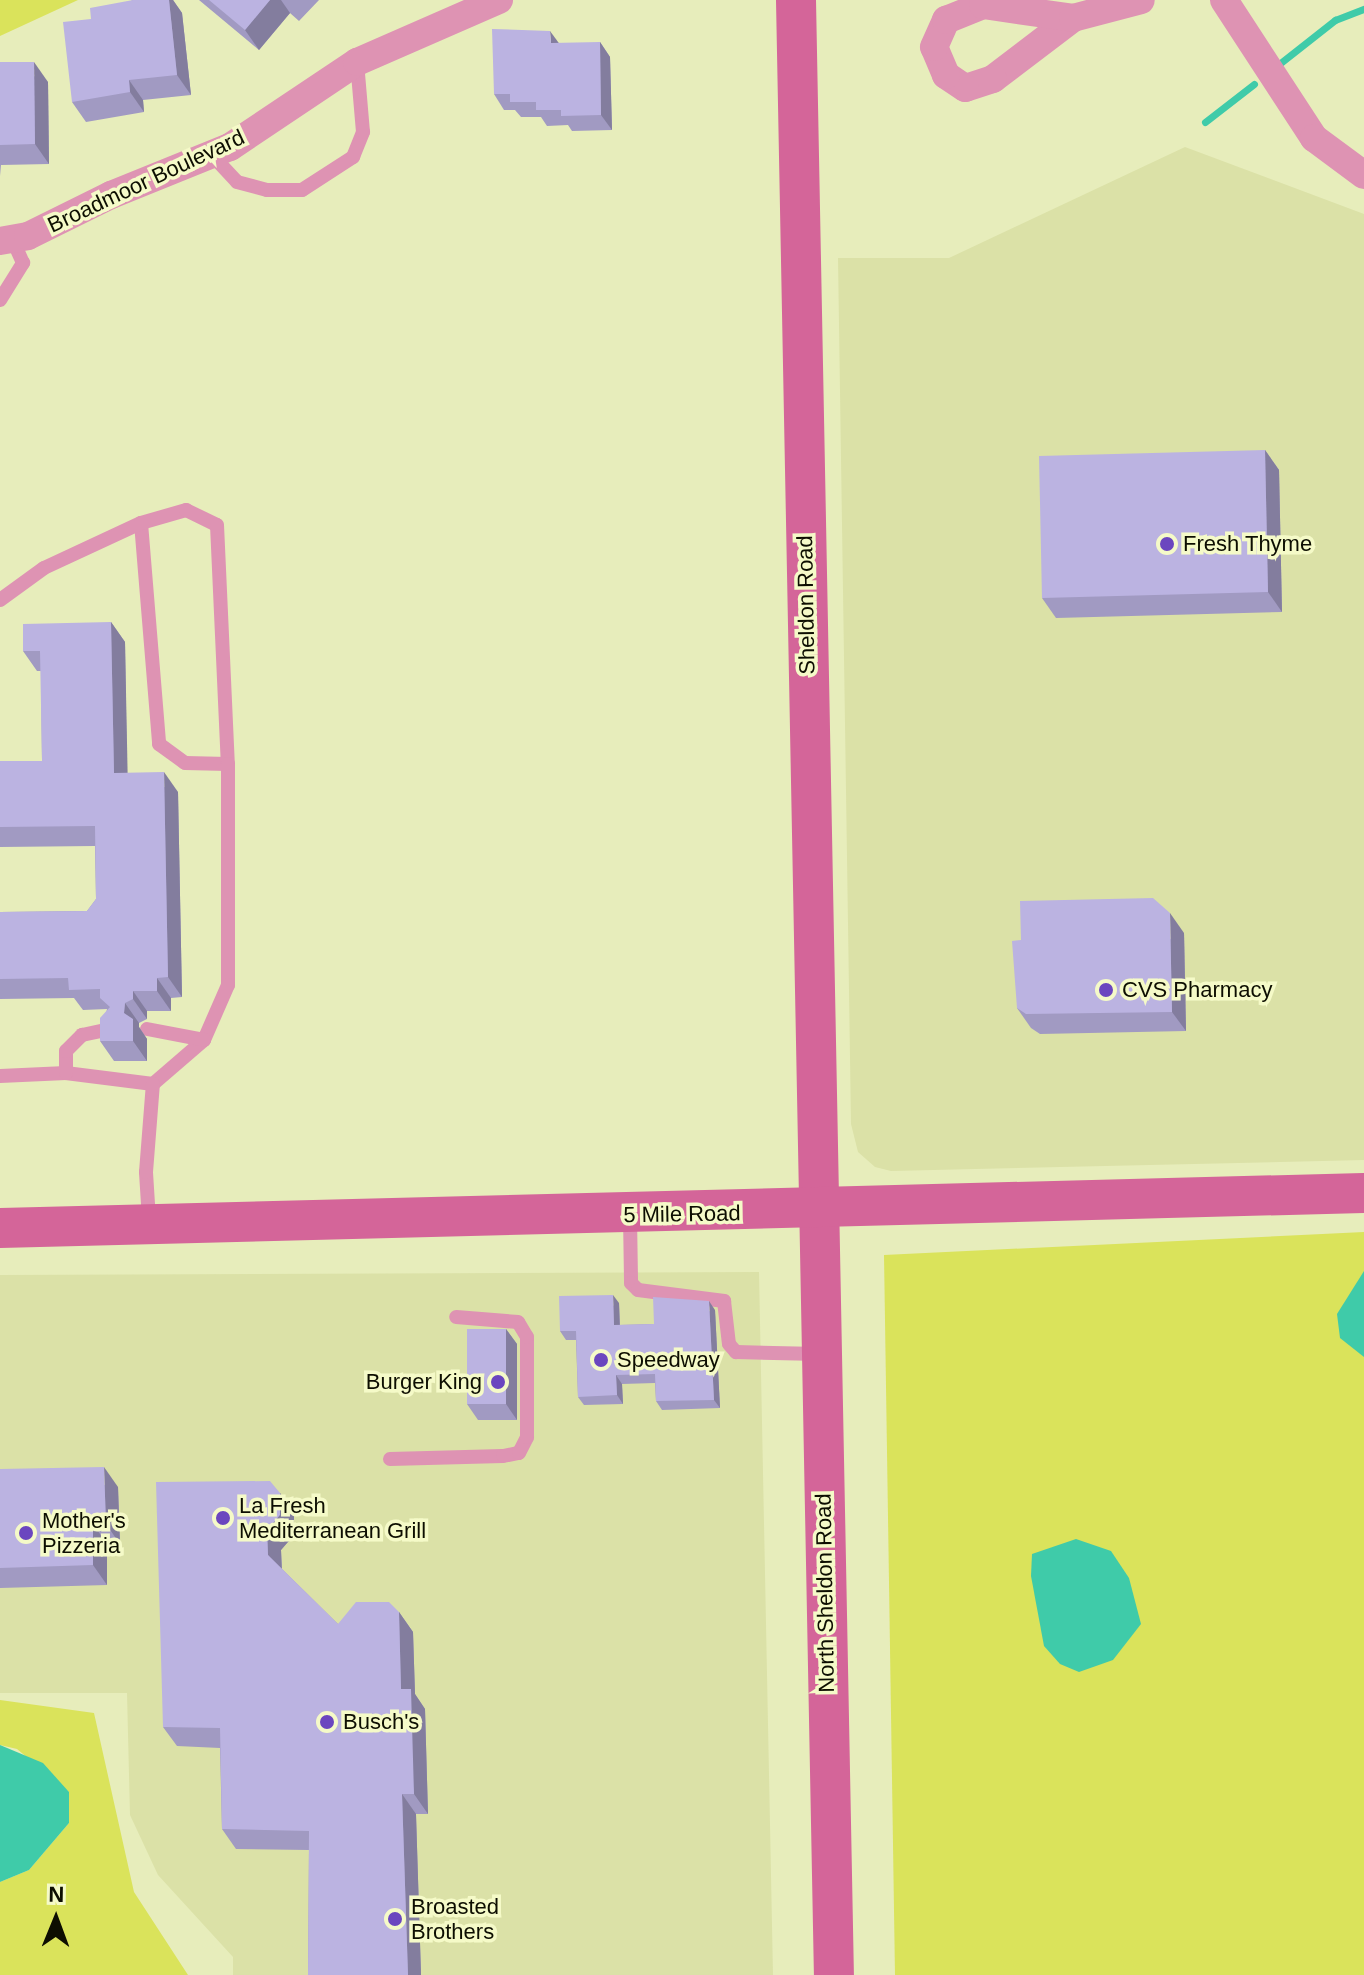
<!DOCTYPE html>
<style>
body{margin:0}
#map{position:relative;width:1364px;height:1975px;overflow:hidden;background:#e7edbb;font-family:Helvetica,sans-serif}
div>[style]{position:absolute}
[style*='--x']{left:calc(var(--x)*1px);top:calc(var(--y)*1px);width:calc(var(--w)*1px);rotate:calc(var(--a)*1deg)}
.built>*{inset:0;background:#dbe1a7}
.green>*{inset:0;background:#dae35b}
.water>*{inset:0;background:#3fcba9}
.stream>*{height:7px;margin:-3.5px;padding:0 3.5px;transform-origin:3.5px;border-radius:3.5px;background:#3fcba9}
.lane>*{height:14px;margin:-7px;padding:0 7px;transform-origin:7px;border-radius:7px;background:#de93b3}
.street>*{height:28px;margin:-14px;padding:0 14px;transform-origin:14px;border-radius:14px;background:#de93b3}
.secondary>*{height:40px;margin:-20px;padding:0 20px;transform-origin:20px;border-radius:20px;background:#d46599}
.wall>*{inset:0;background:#a19ac2}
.shaded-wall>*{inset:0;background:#837d9e}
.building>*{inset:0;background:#bbb3e1}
.dots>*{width:22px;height:22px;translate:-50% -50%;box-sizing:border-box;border:4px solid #f5fac8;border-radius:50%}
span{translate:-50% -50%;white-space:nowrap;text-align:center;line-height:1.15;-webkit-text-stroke:7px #f5fac8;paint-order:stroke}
.street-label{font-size:22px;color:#0d0e01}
.poi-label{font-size:22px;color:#0d0e01}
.left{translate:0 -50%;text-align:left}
.right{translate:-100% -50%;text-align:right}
.north{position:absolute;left:16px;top:1879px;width:80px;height:80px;-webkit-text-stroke:6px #f5fac8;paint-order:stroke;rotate:1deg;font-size:22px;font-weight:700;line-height:32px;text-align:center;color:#0d0e01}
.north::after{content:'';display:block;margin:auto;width:28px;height:36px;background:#0d0e01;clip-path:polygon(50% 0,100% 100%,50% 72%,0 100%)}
</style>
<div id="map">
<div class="built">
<i style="clip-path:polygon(1185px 147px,1364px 214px,1364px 1160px,891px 1171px,875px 1167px,858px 1152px,851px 1124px,838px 258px,949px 258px)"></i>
<i style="clip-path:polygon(759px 1272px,773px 1975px,233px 1975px,233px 1957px,158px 1875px,130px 1815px,127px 1693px,0 1693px,0 1275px)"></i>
</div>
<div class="green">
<i style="clip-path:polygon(0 0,78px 0,0 36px)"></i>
<i style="clip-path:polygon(1364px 1232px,1364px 1975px,895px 1975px,884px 1255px)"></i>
<i style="clip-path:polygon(0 1700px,94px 1713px,134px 1892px,188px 1975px,0 1975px,0 1882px,29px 1870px,69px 1823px,69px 1792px,17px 1749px,0 1745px)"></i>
</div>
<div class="water">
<i style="clip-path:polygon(1364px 1271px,1364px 1357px,1340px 1338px,1337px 1314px)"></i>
<i style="clip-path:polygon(1076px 1539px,1111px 1551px,1129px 1578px,1141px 1624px,1113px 1660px,1079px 1672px,1060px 1664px,1044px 1646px,1031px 1576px,1032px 1554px)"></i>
<i style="clip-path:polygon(0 1745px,43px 1763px,69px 1792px,69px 1823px,29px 1870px,0 1882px)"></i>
</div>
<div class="stream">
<i style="--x:1274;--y:68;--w:78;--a:-38.2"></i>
<i style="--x:1335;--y:20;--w:31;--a:-21"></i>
<i style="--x:1205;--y:122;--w:62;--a:-37.8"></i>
</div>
<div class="lane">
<i style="--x:211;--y:154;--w:38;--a:47"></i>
<i style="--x:237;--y:182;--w:31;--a:15"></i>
<i style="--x:267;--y:190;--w:35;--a:0"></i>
<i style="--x:302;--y:190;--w:61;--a:-32.9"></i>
<i style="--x:353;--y:157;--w:27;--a:-68"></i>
<i style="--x:363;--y:132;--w:70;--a:-94.9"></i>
<i style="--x:0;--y:300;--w:44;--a:-58.1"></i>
<i style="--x:23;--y:263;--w:27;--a:-114"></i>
<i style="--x:141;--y:523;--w:222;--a:85.3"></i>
<i style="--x:159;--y:744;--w:32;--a:36"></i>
<i style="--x:185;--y:763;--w:43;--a:1.3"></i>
<i style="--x:0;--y:600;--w:54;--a:-36"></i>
<i style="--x:44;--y:568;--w:107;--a:-24.9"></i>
<i style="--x:141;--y:523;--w:47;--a:-16.1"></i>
<i style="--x:186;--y:510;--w:34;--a:26"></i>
<i style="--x:217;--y:525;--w:239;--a:87.4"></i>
<i style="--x:228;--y:764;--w:221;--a:90"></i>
<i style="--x:228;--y:985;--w:60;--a:113.6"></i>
<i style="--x:204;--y:1040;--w:67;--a:139.2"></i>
<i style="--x:153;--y:1084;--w:88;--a:-172.8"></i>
<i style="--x:66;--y:1073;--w:66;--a:177.4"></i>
<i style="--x:147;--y:1029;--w:58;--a:10.9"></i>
<i style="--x:66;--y:1073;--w:22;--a:-90"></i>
<i style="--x:66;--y:1051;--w:23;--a:-45"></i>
<i style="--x:82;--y:1035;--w:33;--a:-12"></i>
<i style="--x:630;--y:1216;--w:67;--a:89.1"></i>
<i style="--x:631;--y:1283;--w:10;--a:45"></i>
<i style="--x:638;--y:1290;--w:87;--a:7.3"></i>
<i style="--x:724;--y:1301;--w:43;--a:83.4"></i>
<i style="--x:729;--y:1344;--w:11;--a:49"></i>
<i style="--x:736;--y:1352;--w:83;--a:1.4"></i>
<i style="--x:149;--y:1220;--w:48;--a:-93.6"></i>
<i style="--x:146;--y:1172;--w:88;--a:-85.5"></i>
<i style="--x:390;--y:1459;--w:113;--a:-1.5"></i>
<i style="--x:503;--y:1456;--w:16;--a:-11"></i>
<i style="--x:519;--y:1453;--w:18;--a:-63"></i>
<i style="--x:527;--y:1437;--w:100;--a:-90"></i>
<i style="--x:527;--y:1337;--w:17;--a:-121"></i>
<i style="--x:518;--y:1322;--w:62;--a:-175.4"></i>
</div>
<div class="street">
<i style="--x:1224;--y:0;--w:165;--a:56.9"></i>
<i style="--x:1314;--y:138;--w:62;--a:36.5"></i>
<i style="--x:1073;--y:18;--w:101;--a:142.7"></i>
<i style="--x:993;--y:79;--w:29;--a:162"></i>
<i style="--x:965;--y:88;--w:23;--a:-146"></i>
<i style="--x:946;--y:75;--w:30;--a:-113"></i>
<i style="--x:934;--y:47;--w:30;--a:-66"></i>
<i style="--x:946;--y:20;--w:40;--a:-22"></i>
<i style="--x:983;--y:5;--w:91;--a:8.2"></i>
<i style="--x:1073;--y:18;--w:70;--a:-14.8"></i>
<i style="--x:0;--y:241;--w:28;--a:-10"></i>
<i style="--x:28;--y:236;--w:93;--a:-26.3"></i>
<i style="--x:111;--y:195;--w:128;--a:-22"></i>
<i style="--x:230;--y:147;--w:153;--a:-33.8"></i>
<i style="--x:357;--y:62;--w:155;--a:-23.6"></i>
</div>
<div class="secondary">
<i style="--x:796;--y:0;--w:1975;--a:88.9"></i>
<i style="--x:0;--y:1228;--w:1364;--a:-1.47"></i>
</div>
<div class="wall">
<i style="clip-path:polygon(133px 0,173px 0,182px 13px,191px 95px,143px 100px,144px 112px,86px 122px,72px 102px,91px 19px)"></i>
<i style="clip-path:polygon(199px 0,319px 0,299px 21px,290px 13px,259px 50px)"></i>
<i style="clip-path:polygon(600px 42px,610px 57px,612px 130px,572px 131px,568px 125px,547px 126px,541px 117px,521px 117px,515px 110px,504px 110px,494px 94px)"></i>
<i style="clip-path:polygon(0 62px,48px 82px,49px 164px,1px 165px,0 176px)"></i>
<i style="clip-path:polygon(1265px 450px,1279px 470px,1282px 612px,1056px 618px,1042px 598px)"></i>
<i style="clip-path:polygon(111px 622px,125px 642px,127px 773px,178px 792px,182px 997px,171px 998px,171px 1011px,147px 1011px,147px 1019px,139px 1023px,139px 1027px,147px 1039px,147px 1061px,114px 1061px,100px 1041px,107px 1009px,83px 1010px,74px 998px,0 999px,0 912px,87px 911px,96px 899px,95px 846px,0 847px,0 761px,42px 761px,41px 671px,37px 671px,23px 651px)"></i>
<i style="clip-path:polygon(1184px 933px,1186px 1031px,1040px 1034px,1031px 1028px,1017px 1008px)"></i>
<i style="clip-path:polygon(619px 1303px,620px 1325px,654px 1324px,715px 1310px,720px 1408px,662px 1410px,656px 1401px,655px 1383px,622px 1384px,623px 1404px,584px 1405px,578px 1397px,576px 1340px,566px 1340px,560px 1331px)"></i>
<i style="clip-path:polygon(506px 1329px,517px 1344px,517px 1420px,478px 1420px,467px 1404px)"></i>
<i style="clip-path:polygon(0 1469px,118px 1487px,120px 1544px,107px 1544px,107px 1585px,0 1588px)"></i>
<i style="clip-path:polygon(280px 1493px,294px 1513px,294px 1535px,281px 1550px,282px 1569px,338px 1624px,399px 1612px,413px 1632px,415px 1694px,425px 1709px,428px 1814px,416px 1814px,421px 1975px,308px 1975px,309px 1850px,236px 1849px,222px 1829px,220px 1748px,177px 1746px,163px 1727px)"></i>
</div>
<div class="shaded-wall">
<i style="clip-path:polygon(169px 0,173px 0,182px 13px,191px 95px,177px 75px)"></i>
<i style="clip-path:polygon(270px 0,281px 0,290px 13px,259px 50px,245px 30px)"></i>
<i style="clip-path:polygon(550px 31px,561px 46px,551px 43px)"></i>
<i style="clip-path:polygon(600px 42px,610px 57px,612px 130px,601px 115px)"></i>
<i style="clip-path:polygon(34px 62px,48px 82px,49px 164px,35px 144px)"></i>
<i style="clip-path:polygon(129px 80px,143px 100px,144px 112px,130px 92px)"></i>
<i style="clip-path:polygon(1265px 450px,1279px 470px,1282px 612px,1268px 592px)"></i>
<i style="clip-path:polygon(111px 622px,125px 642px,128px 793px,114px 773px)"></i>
<i style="clip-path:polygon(164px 772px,178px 792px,182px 997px,168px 977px)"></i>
<i style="clip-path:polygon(1170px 913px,1184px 933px,1186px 1031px,1172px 1012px)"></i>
<i style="clip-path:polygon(157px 978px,171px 998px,171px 1011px,157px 991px)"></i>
<i style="clip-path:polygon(133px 991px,147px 1011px,147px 1019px,133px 999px)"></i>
<i style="clip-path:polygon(125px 1003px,139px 1023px,139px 1027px,147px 1039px,147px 1061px,133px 1041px,124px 1013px)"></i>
<i style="clip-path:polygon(613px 1295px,619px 1303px,620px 1334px,614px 1325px)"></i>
<i style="clip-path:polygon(709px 1301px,715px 1310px,720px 1408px,714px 1400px)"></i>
<i style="clip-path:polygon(506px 1329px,517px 1344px,517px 1420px,506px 1404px)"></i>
<i style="clip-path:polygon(616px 1375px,622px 1384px,623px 1404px,617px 1395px)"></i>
<i style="clip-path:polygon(104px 1467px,118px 1487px,120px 1544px,106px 1524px)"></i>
<i style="clip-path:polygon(280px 1493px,294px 1513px,294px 1535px,281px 1550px,282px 1575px,268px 1555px,267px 1530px)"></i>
<i style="clip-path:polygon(93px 1524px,107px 1544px,107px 1585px,93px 1565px)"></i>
<i style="clip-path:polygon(399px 1612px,413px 1632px,415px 1694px,425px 1709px,428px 1814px,414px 1794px,401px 1689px)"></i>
<i style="clip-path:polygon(402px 1794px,416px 1814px,421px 1975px,408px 1975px)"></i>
</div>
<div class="building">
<i style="clip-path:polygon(133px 0,169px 0,177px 75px,129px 80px,130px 92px,72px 102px,63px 22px,91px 19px,90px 8px)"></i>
<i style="clip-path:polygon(209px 0,270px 0,245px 30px)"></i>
<i style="clip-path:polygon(492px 29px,550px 31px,551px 43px,600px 42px,601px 115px,561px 116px,561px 110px,536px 110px,536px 102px,510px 102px,510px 94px,494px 94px)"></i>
<i style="clip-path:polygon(0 62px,34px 62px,35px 144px,0 145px)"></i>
<i style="clip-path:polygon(1265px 450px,1268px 592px,1042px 598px,1039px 456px)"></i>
<i style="clip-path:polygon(111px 622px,114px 773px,164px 772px,168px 977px,157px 978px,157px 991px,133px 991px,133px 999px,125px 1003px,124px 1013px,133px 1019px,133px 1041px,100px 1041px,100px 1018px,110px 1007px,100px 998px,100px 989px,69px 990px,68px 978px,0 979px,0 912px,87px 911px,96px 899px,95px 826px,0 827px,0 761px,42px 761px,40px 651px,23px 651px,23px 624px)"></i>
<i style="clip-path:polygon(1153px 898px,1170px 913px,1172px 1012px,1026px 1014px,1017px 1008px,1012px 941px,1021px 940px,1020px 901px)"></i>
<i style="clip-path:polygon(613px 1295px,614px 1325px,654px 1324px,653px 1297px,709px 1301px,714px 1400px,656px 1401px,655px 1374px,616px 1375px,617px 1395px,578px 1397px,576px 1331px,560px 1331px,559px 1296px)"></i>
<i style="clip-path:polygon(467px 1329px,506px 1329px,506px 1404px,467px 1404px)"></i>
<i style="clip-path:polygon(104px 1467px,106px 1524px,93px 1524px,93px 1565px,0 1568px,0 1469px)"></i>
<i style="clip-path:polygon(270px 1481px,280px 1493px,280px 1515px,267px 1530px,268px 1555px,338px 1624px,356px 1602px,389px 1602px,399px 1612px,401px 1689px,411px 1689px,414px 1794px,402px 1794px,408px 1975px,308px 1975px,309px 1831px,222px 1829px,220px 1728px,163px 1727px,156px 1482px)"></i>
</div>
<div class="dots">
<i style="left:1167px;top:544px;background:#6b46bf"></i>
<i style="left:1106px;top:990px;background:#6b46bf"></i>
<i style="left:601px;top:1360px;background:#6b46bf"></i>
<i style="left:498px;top:1382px;background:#6b46bf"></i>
<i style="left:223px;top:1518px;background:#6b46bf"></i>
<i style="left:26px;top:1533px;background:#6b46bf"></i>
<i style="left:327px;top:1722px;background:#6b46bf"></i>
<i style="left:395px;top:1919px;background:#6b46bf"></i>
</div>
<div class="street-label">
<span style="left:146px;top:181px;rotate:-25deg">Broadmoor Boulevard</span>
<span style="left:806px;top:605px;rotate:-91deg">Sheldon Road</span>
<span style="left:682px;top:1214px;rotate:-1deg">5 Mile Road</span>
<span style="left:825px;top:1593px;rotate:-91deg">North Sheldon Road</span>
</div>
<div class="poi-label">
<span class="left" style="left:1183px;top:544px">Fresh Thyme</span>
<span class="left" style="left:1122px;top:990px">CVS Pharmacy</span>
<span class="left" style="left:617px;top:1360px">Speedway</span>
<span class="right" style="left:482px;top:1382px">Burger King</span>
<span class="left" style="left:239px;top:1518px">La Fresh<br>Mediterranean Grill</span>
<span class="left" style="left:42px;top:1533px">Mother's<br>Pizzeria</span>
<span class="left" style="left:343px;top:1722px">Busch's</span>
<span class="left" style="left:411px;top:1919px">Broasted<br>Brothers</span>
</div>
<div class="north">N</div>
</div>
